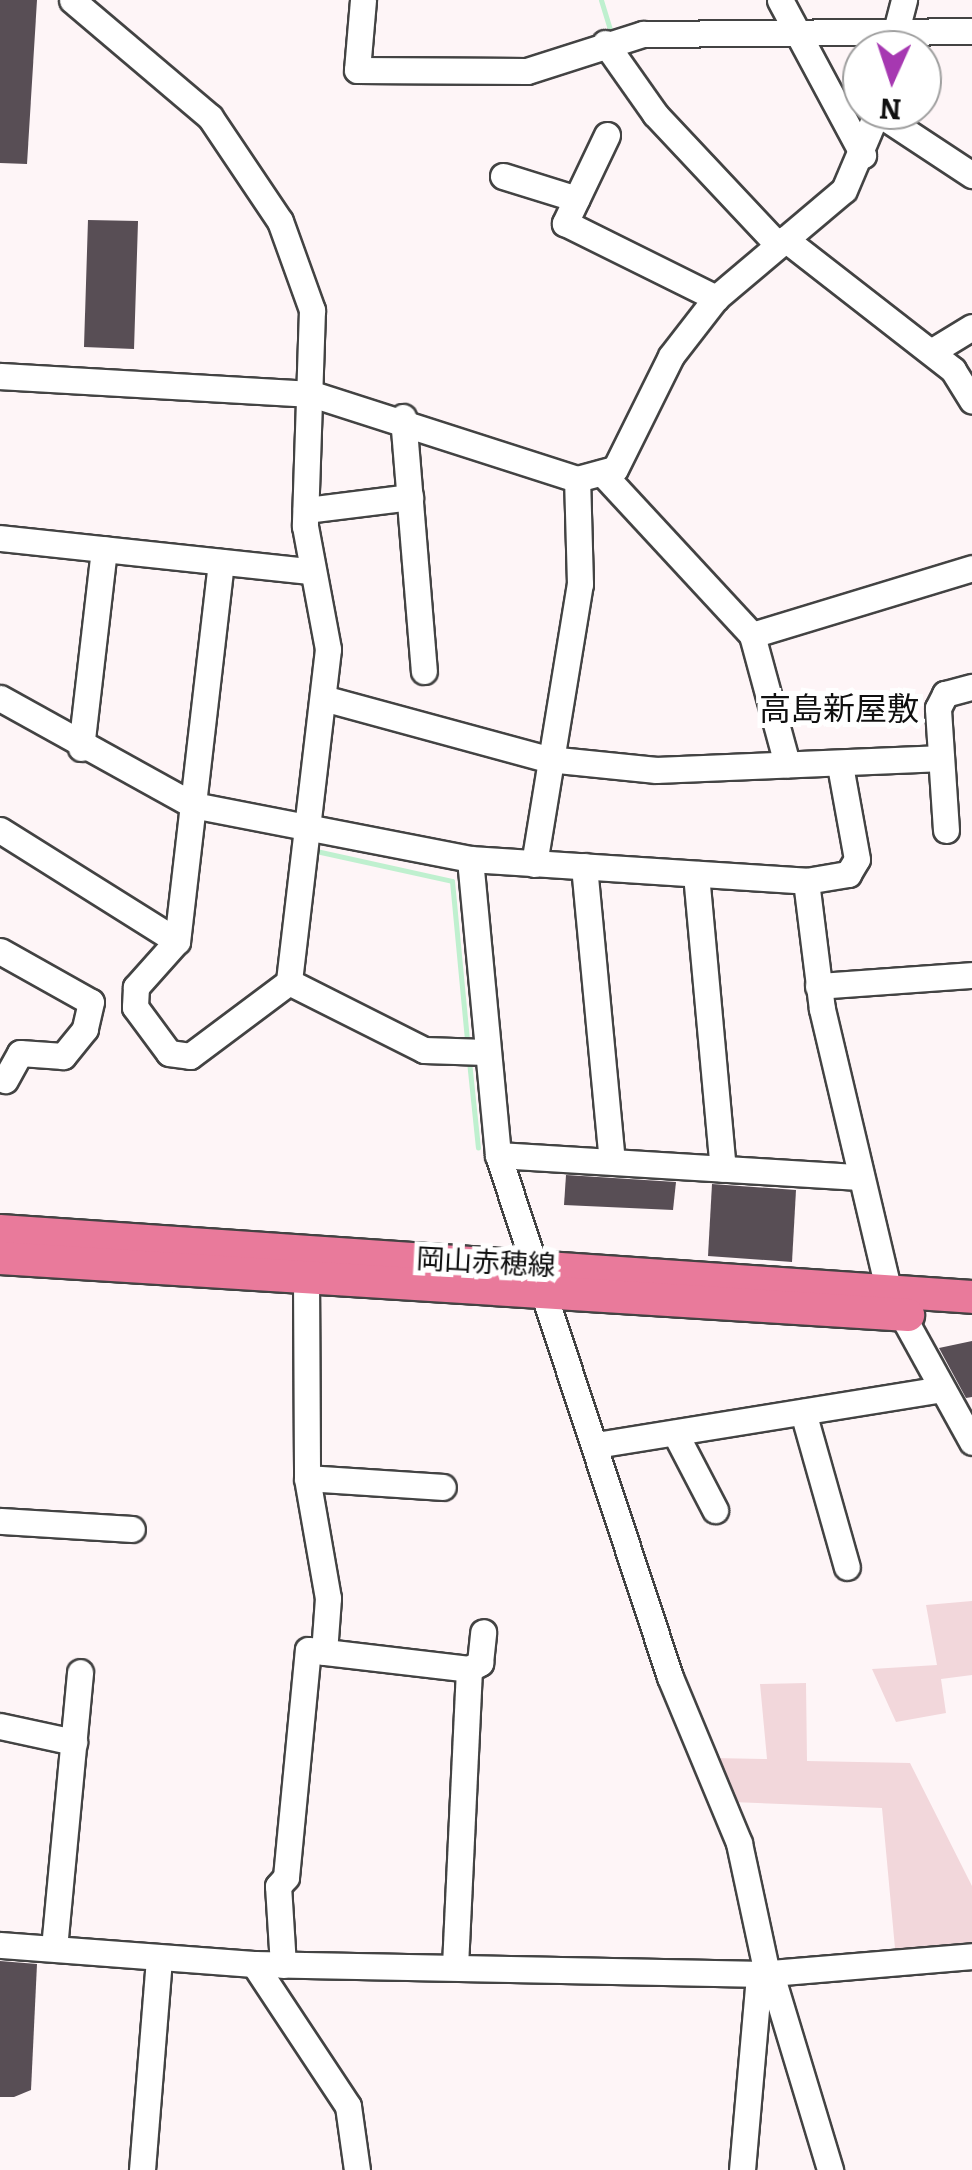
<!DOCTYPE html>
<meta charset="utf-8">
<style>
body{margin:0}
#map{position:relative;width:972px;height:2170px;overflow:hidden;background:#fef5f7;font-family:Bitter,"Noto Sans JP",serif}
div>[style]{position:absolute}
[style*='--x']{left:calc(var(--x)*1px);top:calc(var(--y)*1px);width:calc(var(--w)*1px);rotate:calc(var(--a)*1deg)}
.farmland>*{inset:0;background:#f2d7db}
.stream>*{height:5px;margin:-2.5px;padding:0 2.5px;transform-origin:2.5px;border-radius:2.5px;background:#bff0cf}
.building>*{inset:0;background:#584e55}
.roads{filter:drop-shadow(2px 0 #434343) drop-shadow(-2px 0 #434343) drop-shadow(0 2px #434343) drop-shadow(0 -2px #434343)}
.minor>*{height:25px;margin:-12.5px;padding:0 12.5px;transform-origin:12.5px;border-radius:12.5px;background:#fff}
.major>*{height:32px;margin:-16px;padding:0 16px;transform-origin:16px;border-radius:16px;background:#e97a9b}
span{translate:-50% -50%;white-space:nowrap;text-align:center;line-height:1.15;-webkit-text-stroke:10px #fff;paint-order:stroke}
.street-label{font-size:28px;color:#101010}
.quarter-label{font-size:32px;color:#101010}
.north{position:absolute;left:842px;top:30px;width:100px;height:100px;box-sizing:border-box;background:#fff;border:2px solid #9f9f9f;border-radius:50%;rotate:183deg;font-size:28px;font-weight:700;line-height:40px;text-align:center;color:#101010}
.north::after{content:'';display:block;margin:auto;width:35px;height:45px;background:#a638b1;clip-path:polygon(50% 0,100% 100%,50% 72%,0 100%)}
</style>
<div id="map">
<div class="farmland">
<i style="clip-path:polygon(972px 1601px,972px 1675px,941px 1679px,946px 1713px,896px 1722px,872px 1669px,937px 1665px,926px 1605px)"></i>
<i style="clip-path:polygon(806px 1683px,807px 1761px,910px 1763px,972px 1886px,972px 1947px,896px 1959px,882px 1808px,732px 1802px,712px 1758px,767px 1759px,760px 1684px)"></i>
</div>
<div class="stream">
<i style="--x:601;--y:0;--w:38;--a:73"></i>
<i style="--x:316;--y:851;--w:139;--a:12.4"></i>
<i style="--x:452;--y:881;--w:161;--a:84.6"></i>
<i style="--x:469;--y:1061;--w:87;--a:84.1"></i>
<i style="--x:633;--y:1604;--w:228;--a:68.9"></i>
</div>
<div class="building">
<i style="clip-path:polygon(0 0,37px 0,27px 164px,0 163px)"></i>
<i style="clip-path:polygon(88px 220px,138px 221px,134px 349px,84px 347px)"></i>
<i style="clip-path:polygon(566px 1175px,676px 1182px,673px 1210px,564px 1205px)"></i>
<i style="clip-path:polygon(712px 1184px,796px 1190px,792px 1262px,708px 1256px)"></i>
<i style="clip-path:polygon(972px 1341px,972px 1397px,966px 1398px,939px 1348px)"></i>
<i style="clip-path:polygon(0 1961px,37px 1964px,31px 2090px,14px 2097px,0 2097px)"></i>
</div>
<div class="roads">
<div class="minor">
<i style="--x:72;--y:0;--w:181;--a:40.3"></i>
<i style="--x:210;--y:117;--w:125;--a:56.1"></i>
<i style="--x:280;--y:221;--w:95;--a:70.2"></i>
<i style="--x:312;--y:310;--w:216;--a:91.9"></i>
<i style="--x:305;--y:526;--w:125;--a:79.4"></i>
<i style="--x:328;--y:649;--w:335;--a:96.7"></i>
<i style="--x:363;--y:0;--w:70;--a:94.9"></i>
<i style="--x:357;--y:70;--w:170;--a:0.3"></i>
<i style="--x:527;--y:71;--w:122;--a:-17.7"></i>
<i style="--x:643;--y:34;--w:329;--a:-0.5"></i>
<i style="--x:780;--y:0;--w:176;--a:61.8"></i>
<i style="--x:605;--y:43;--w:87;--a:54.8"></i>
<i style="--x:655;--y:114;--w:178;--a:46.8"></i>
<i style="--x:891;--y:50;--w:52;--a:-75.4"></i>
<i style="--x:878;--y:113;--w:113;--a:33.4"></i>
<i style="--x:607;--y:135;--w:98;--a:115.5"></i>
<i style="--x:565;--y:223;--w:169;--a:26.4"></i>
<i style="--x:503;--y:176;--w:77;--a:17.3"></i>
<i style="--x:785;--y:239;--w:213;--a:37.9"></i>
<i style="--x:953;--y:370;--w:36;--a:58"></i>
<i style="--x:931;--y:352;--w:48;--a:-31.4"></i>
<i style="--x:0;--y:376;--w:313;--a:3.3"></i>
<i style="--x:312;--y:394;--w:278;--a:17.8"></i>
<i style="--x:577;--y:479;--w:39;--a:-15"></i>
<i style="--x:615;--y:469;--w:126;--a:-63.6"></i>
<i style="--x:671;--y:356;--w:73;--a:-52.2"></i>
<i style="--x:716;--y:298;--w:167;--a:-40.2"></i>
<i style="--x:844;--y:190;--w:87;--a:-67"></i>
<i style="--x:403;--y:417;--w:255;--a:85.3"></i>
<i style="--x:602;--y:473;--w:221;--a:47.2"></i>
<i style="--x:752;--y:635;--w:134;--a:74.8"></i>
<i style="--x:306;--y:510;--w:105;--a:-7.1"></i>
<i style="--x:0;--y:538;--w:313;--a:6.1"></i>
<i style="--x:221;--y:562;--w:382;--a:96.6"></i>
<i style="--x:177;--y:941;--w:62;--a:131.7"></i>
<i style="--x:136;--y:987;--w:20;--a:93"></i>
<i style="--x:135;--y:1007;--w:57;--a:53.5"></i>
<i style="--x:169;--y:1053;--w:21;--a:8"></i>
<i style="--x:190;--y:1056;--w:124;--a:-36.8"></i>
<i style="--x:289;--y:982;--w:151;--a:26.7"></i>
<i style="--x:424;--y:1050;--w:62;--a:1.8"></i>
<i style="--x:752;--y:635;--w:230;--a:-16.9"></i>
<i style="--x:0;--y:698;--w:221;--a:29"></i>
<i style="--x:193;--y:805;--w:282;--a:11"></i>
<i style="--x:470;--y:859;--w:337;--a:3.7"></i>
<i style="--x:806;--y:881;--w:43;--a:-9.5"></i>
<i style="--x:848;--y:874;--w:17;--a:-59"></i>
<i style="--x:857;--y:859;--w:96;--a:-100.3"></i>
<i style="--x:323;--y:698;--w:233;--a:15.2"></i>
<i style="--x:548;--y:759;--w:109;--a:5.8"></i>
<i style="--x:656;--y:770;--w:281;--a:-2.4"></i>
<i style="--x:81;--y:748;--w:200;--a:-83.4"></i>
<i style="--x:0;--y:830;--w:209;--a:32.1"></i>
<i style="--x:946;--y:830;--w:122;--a:-93.8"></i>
<i style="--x:938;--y:708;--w:16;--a:-63"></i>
<i style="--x:945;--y:694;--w:28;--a:-15"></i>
<i style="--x:470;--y:859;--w:297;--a:84.6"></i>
<i style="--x:498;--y:1155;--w:550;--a:71.76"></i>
<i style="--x:670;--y:1677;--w:180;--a:67.4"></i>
<i style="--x:739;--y:1843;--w:134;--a:77.9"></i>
<i style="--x:534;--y:864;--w:284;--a:-80.7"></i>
<i style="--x:580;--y:584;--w:105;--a:-91.6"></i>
<i style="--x:584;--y:866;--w:296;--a:84.6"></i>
<i style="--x:696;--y:874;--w:296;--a:84.8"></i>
<i style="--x:806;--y:881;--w:129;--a:82.9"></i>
<i style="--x:822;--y:1009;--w:291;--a:76.7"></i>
<i style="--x:0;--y:951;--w:104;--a:29.3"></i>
<i style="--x:91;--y:1002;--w:28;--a:103"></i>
<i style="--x:85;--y:1029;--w:35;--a:129"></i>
<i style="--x:63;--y:1056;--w:43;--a:-176"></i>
<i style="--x:20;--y:1053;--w:31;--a:119"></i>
<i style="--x:818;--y:986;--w:154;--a:-4.1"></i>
<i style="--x:498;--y:1155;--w:362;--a:3.5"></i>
<i style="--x:306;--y:1276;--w:202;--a:89.7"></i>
<i style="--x:307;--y:1478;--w:122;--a:80.1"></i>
<i style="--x:328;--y:1598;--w:54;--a:94.2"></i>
<i style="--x:902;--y:1315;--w:145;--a:61.1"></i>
<i style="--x:803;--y:1412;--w:161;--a:74.2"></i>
<i style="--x:675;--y:1433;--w:87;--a:62.5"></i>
<i style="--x:596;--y:1445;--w:350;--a:-9.2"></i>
<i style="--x:307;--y:1478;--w:136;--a:3.8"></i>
<i style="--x:0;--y:1521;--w:132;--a:3.5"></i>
<i style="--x:0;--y:1726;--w:76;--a:12.2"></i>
<i style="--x:0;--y:1945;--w:255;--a:4.3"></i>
<i style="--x:254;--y:1964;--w:505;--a:1.13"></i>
<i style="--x:759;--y:1974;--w:214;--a:-4.8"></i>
<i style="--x:54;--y:1948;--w:277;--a:-84.6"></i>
<i style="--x:254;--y:1964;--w:170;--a:56.5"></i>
<i style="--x:348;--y:2106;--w:65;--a:82"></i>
<i style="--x:283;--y:1965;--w:79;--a:-93.6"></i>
<i style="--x:278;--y:1886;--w:12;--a:-48"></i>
<i style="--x:286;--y:1877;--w:228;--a:-84.5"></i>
<i style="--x:308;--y:1650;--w:162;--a:6.7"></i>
<i style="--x:469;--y:1669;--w:13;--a:-29"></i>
<i style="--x:480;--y:1663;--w:31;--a:-84"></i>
<i style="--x:455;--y:1966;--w:297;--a:-87.3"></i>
<i style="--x:771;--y:1974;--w:205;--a:73.2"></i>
<i style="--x:142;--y:2170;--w:213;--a:-85.4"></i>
<i style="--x:742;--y:2170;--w:197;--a:-85"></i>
</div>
<div class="major">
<i style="--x:0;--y:1231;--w:974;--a:3.88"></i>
<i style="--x:0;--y:1258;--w:910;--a:3.59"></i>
</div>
</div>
<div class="street-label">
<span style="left:486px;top:1263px;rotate:3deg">岡山赤穂線</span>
</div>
<div class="quarter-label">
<span style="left:839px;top:709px">高島新屋敷</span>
</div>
<div class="north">N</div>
</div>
